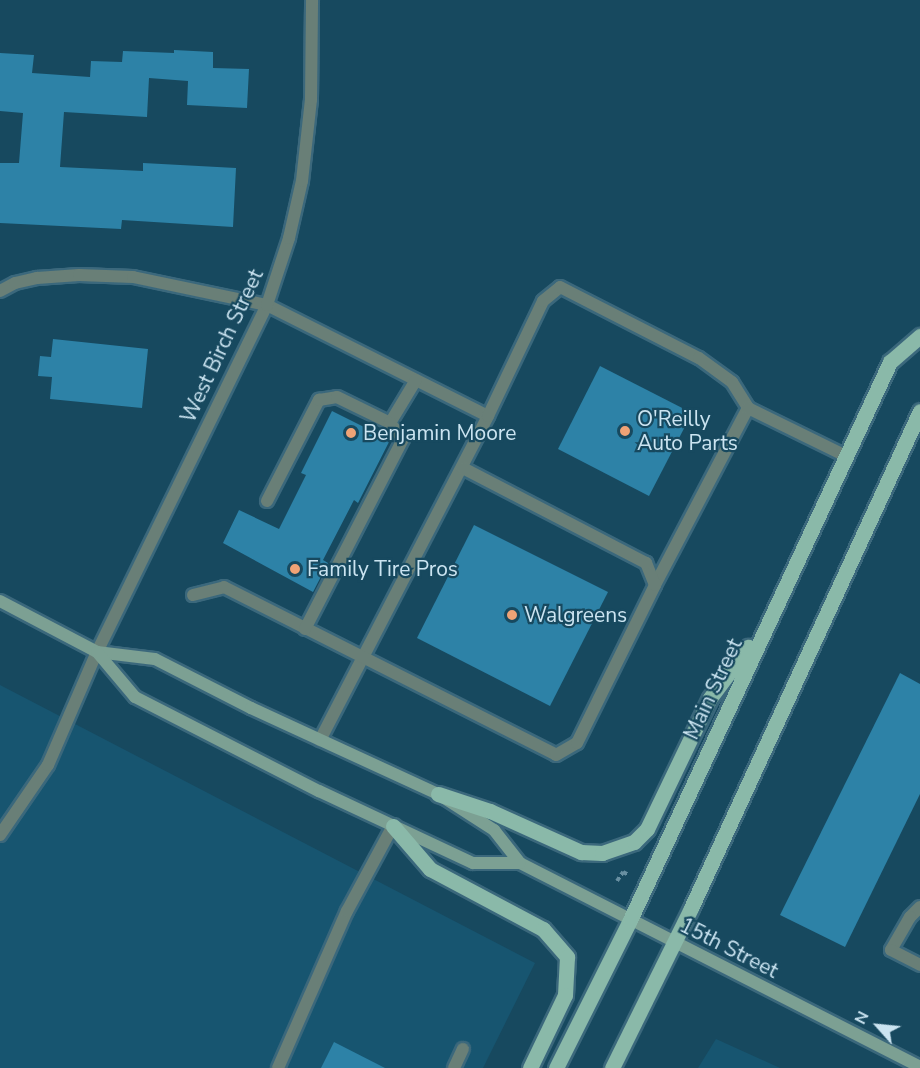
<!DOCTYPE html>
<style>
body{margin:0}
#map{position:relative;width:920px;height:1068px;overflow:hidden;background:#17495f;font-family:"Nunito Sans",sans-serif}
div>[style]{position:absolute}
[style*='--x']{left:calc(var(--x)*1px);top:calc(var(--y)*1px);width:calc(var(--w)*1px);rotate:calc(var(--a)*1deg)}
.built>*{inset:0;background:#175570}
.building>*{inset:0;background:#2d82a7}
.path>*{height:4px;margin-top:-2px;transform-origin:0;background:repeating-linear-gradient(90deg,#688fa1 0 4.5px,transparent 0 7.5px)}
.roads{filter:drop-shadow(2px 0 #3b687c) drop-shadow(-2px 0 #3b687c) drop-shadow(0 2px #3b687c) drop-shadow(0 -2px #3b687c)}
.lane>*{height:12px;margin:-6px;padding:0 6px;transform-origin:6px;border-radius:6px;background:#697f77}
.street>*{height:12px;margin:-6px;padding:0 6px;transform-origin:6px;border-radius:6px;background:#697f77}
.secondary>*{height:12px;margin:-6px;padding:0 6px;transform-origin:6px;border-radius:6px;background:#7ca093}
.primary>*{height:15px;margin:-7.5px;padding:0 7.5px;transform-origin:7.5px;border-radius:7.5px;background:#8ab9a9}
.dots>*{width:16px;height:16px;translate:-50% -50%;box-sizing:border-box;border:3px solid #17495f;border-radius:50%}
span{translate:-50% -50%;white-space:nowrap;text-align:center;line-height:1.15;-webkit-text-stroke:4.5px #17495f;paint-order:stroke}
.street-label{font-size:21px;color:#cbe4f1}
.poi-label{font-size:21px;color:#cbe4f1}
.left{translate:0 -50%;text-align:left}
.north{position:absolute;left:848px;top:996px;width:60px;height:60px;-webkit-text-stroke:4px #17495f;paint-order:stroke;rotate:297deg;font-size:16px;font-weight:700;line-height:24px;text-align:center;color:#cbe4f1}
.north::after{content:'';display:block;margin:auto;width:21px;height:27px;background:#cbe4f1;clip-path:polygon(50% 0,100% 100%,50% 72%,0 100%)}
</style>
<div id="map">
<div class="built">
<i style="clip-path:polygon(0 685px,535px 963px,483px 1068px,0 1068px)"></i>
<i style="clip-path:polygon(716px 1039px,780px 1068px,698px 1068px)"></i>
</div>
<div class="building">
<i style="clip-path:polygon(174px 50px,213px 52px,213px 68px,249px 69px,247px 108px,187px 105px,188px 81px,149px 78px,147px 117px,64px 112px,60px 167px,143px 171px,143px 163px,236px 168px,233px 227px,122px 220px,121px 229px,0 223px,0 163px,19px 163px,23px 113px,0 111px,0 53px,34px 55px,32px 73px,90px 77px,91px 61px,122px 62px,123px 51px,174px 53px)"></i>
<i style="clip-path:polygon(53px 339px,148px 349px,142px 408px,50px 399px,52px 377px,38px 376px,40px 356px,51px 357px)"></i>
<i style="clip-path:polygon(600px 366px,692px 413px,649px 496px,558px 449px)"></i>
<i style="clip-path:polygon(332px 411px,390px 440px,358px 503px,354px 500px,323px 560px,328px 563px,313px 592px,223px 543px,239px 510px,279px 529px,306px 475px,301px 473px)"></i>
<i style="clip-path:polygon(474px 525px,608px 592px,550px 706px,417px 638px)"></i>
<i style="clip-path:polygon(900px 673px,920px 684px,920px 794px,845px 947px,780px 915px)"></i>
<i style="clip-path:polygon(334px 1042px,385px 1068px,321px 1068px)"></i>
</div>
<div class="path">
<i style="--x:617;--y:881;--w:11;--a:-56"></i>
<i style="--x:623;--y:872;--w:7;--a:27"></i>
</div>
<div class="roads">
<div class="lane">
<i style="--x:267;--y:305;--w:247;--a:26.7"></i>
<i style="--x:488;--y:416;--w:365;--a:117.4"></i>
<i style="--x:488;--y:416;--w:127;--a:-64.4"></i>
<i style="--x:543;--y:301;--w:22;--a:-39"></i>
<i style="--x:560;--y:287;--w:156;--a:27.1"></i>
<i style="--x:699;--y:358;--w:41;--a:36"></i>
<i style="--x:732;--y:382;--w:31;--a:58"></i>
<i style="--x:267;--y:501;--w:114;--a:-62.8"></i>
<i style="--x:319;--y:400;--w:18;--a:-9"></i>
<i style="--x:337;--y:397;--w:59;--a:26.1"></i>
<i style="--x:390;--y:423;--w:50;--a:-58.8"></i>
<i style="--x:655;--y:585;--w:200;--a:-62.3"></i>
<i style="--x:748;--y:408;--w:109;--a:26.1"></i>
<i style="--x:193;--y:595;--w:32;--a:-14"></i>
<i style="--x:224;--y:587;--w:372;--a:26.8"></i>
<i style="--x:556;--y:755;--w:24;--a:-30"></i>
<i style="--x:577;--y:743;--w:176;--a:-63.7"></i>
<i style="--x:655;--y:585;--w:24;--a:-112"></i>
<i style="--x:646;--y:563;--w:206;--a:-152.6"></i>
<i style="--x:305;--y:629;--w:214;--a:-62.7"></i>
<i style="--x:403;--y:439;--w:21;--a:-129"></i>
<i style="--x:0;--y:835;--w:85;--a:-55.6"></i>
<i style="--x:48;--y:765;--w:123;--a:-66.6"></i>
<i style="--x:920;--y:907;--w:14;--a:135"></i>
<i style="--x:910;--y:917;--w:38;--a:120"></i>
<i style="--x:891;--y:950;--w:33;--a:27"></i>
<i style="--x:278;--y:1068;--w:171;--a:-66.3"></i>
<i style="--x:347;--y:911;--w:97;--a:-61.6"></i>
<i style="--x:454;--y:1068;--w:21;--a:-65"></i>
</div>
<div class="street">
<i style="--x:0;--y:291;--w:17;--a:-28"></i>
<i style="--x:15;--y:283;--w:23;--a:-13"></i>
<i style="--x:37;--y:278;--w:42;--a:-4.1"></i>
<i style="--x:79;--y:275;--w:54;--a:2.1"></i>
<i style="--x:133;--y:277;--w:137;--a:11.8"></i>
<i style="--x:97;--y:652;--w:386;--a:-63.9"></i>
<i style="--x:267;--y:305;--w:71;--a:-71.8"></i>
<i style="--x:289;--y:238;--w:58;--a:-77.2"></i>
<i style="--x:302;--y:181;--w:81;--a:-83.7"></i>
<i style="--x:311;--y:100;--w:100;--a:-89.4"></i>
</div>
<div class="secondary">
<i style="--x:0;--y:601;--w:110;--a:27.7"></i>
<i style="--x:97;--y:652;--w:58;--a:6.9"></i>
<i style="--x:155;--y:659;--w:108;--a:27"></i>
<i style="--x:251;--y:708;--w:206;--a:24.7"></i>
<i style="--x:438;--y:794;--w:67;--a:32.7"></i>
<i style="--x:494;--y:830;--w:42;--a:51.8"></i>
<i style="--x:520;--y:863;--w:449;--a:27"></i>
<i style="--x:97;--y:652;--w:59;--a:49.8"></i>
<i style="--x:135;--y:697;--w:207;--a:27.1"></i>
<i style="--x:319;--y:791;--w:170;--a:25.1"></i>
<i style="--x:473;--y:863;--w:47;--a:0"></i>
</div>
<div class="primary">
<i style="--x:438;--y:794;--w:55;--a:18.1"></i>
<i style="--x:490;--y:811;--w:100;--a:24.3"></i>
<i style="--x:581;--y:852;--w:21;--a:3"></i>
<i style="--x:602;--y:853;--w:34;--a:-19"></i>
<i style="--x:634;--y:842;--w:18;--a:-45"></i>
<i style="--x:647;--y:829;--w:145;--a:-64.3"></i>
<i style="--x:710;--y:698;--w:64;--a:-53.3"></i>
<i style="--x:393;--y:826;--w:57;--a:49.3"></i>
<i style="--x:430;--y:869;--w:128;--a:28"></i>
<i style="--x:543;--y:929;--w:37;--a:49"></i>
<i style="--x:567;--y:957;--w:38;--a:93"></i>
<i style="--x:565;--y:995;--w:81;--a:115.6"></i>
<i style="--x:556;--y:1068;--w:165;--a:-63.4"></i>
<i style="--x:630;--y:920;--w:616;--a:-65.02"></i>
<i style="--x:890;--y:362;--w:40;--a:-41"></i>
<i style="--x:612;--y:1068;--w:178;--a:-63.7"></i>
<i style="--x:691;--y:908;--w:547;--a:-65.26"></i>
</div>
</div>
<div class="dots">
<i style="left:625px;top:431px;background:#efa376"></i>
<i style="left:351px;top:433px;background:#efa376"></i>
<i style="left:295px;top:569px;background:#efa376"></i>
<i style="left:512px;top:615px;background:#efa376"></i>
</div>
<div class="street-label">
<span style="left:222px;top:346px;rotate:-65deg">West Birch Street</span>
<span style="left:713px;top:689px;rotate:-65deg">Main Street</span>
<span style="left:729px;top:948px;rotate:27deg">15th Street</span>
</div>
<div class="poi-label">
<span class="left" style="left:637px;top:431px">O'Reilly<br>Auto Parts</span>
<span class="left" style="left:363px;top:433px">Benjamin Moore</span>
<span class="left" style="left:307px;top:569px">Family Tire Pros</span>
<span class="left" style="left:524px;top:615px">Walgreens</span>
</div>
<div class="north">N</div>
</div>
